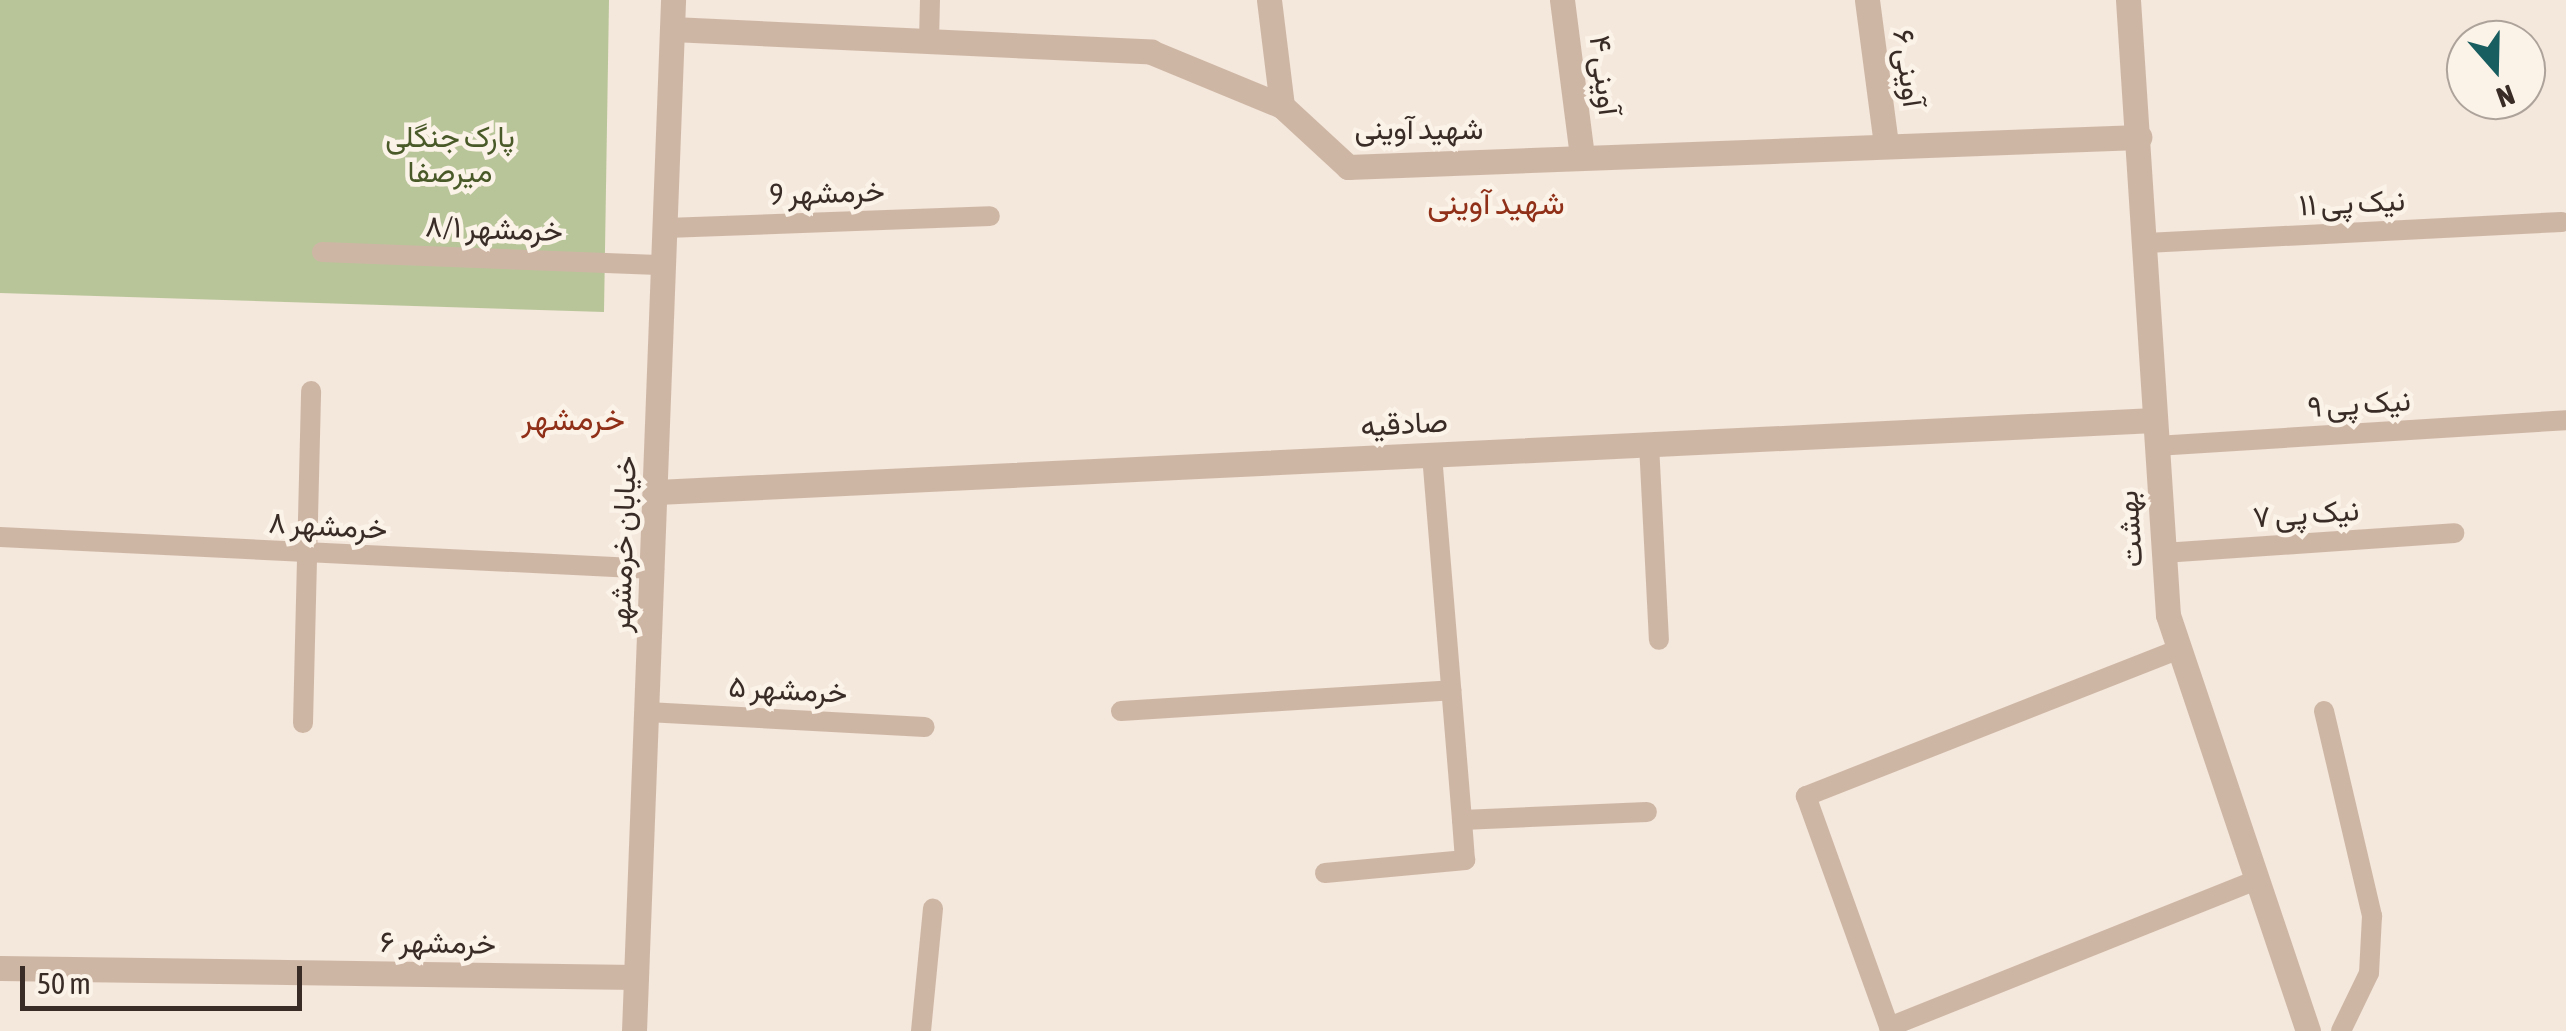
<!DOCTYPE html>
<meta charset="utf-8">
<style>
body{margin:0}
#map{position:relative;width:2566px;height:1031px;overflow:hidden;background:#f4e7db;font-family:"Asap Condensed",Vazirmatn,sans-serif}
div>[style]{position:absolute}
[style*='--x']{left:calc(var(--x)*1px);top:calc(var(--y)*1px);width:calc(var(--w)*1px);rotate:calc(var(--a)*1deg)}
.green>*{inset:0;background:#b8c599}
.service>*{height:20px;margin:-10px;padding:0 10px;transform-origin:10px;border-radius:10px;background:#ceb6a5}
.minor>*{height:25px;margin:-12.5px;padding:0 12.5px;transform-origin:12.5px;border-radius:12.5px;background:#ceb6a5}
.tertiary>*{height:25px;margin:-12.5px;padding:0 12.5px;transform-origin:12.5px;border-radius:12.5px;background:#ceb6a5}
span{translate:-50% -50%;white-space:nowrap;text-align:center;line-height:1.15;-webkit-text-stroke:9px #fbf2e8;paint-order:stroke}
.street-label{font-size:30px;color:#392c27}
.park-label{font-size:30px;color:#495a28}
.neighbourhood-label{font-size:32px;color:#903018}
.north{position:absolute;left:2446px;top:20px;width:100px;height:100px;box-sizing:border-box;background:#fbf2e8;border:2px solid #ada39b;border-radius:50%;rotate:160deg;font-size:28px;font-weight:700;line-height:40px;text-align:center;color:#392c27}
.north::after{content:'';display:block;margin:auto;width:35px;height:45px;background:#185d5f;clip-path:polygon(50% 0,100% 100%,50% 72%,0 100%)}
.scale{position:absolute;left:20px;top:966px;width:282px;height:45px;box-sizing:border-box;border:5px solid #392c27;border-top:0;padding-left:12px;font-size:30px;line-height:35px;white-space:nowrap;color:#392c27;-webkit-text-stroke:8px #fbf2e8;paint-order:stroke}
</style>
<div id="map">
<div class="green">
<i style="clip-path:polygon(0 0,609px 0,604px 312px,0 293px)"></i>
</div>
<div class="service">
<i style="--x:929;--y:41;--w:41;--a:-88.6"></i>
<i style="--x:666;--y:228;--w:324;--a:-2.1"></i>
<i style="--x:2146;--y:243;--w:416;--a:-2.9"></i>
<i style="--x:322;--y:252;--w:343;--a:2.2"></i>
<i style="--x:1649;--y:444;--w:196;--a:87.1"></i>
<i style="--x:2156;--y:446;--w:411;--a:-3.6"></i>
<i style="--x:1432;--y:455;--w:366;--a:85.3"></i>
<i style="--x:1462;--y:820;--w:185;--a:-2.5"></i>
<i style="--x:0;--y:537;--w:655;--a:2.8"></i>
<i style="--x:2163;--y:553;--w:292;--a:-3.9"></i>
<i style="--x:2177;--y:650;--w:399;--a:158.5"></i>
<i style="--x:1806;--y:796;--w:245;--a:70.2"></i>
<i style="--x:1889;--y:1027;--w:395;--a:-21.8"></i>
<i style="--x:1121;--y:711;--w:331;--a:-3.6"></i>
<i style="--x:2324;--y:711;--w:211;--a:76.8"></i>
<i style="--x:2372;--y:916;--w:57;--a:93"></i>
<i style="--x:2369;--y:973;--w:64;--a:115.8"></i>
<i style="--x:647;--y:712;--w:278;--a:3.1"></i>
<i style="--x:303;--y:723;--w:332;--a:-88.6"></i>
<i style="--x:1325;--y:873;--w:141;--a:-5.3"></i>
<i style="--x:1465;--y:860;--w:40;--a:-94.3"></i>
<i style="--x:921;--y:1031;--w:123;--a:-84.4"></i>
</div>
<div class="minor">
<i style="--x:1269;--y:0;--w:107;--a:83"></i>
<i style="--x:1562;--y:0;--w:158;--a:82.7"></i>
<i style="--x:1867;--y:0;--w:146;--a:82.5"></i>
<i style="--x:2128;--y:0;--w:616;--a:86.28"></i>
<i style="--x:2168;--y:615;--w:439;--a:71.4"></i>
<i style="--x:672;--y:29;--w:480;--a:2.7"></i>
<i style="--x:1151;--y:52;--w:142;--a:22.4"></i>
<i style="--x:1282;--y:106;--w:90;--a:42.7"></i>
<i style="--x:1348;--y:167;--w:792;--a:-2.17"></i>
<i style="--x:657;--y:492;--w:1499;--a:-2.75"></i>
<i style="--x:0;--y:968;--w:636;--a:0.81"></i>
</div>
<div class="tertiary">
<i style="--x:634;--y:1031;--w:1032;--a:-87.83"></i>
</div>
<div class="street-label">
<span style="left:1909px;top:68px;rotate:82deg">آوینی ۶</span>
<span style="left:1605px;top:75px;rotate:83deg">آوینی ۴</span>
<span style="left:1419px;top:128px">شهید آوینی</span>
<span style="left:827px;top:192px;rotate:-2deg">خرمشهر 9</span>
<span style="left:2352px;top:202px;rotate:-3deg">نیک پی ۱۱</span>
<span style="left:494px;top:228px;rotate:2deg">خرمشهر ۸/۱</span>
<span style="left:2359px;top:403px;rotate:-4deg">نیک پی ۹</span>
<span style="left:1404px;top:423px;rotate:-3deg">صادقیه</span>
<span style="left:2306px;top:513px;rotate:-4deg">نیک پی ۷</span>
<span style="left:328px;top:525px;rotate:3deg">خرمشهر ۸</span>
<span style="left:2129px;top:529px;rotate:-94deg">بهشت</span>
<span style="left:622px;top:544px;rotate:-88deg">خیابان خرمشهر</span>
<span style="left:788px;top:689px;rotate:3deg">خرمشهر ۵</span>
<span style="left:438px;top:942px;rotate:1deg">خرمشهر ۶</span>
</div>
<div class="park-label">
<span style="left:450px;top:153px">پارک جنگلی<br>میرصفا</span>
</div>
<div class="neighbourhood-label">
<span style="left:1496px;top:203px">شهید آوینی</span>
<span style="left:573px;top:419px">خرمشهر</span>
</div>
<div class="north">N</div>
<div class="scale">50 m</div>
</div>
